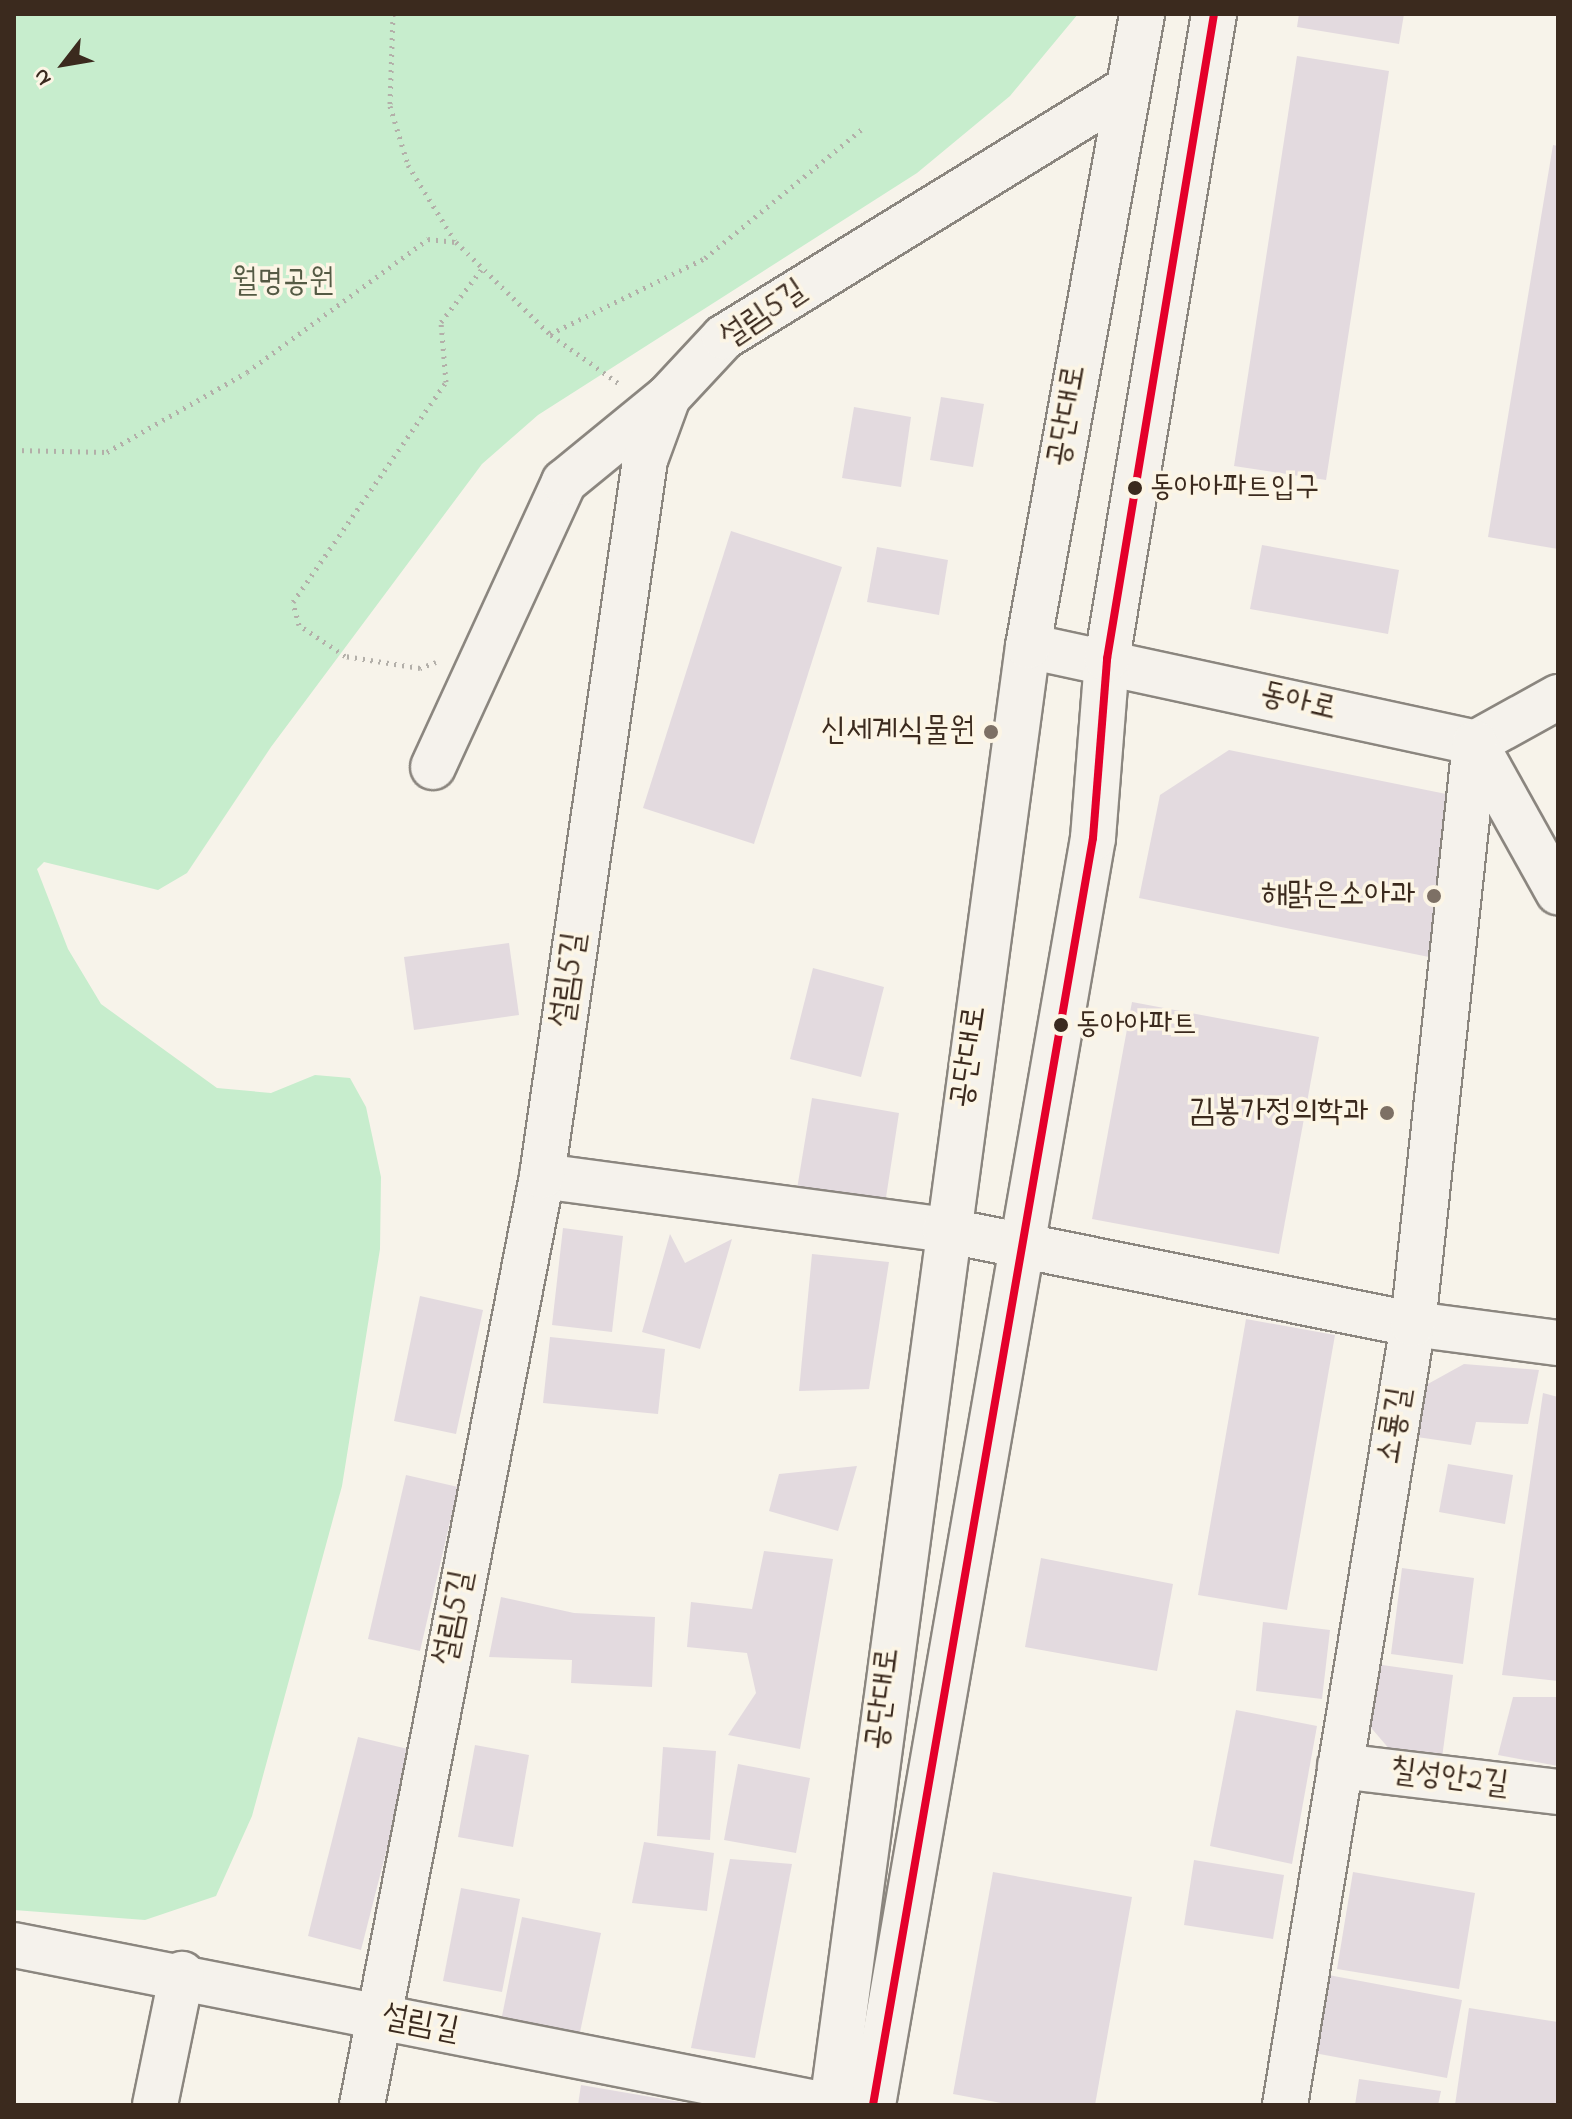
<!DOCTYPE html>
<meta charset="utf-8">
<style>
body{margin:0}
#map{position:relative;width:1572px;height:2119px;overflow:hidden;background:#f7f3ea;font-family:"Indie Flower","Poor Story",sans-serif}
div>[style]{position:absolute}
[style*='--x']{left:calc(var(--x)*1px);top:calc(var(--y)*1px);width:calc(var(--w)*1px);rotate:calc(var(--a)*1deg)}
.green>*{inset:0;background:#c7edcd}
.building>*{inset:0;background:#e3dadf}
.path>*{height:5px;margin-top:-2.5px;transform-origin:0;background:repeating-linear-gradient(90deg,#b3afa9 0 2px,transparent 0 8px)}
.roads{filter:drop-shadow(2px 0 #8b867f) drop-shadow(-2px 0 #8b867f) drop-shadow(0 2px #8b867f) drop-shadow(0 -2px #8b867f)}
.minor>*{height:44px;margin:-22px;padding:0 22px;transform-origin:22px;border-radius:22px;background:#f5f2ec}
.bus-1>*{height:8px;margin:-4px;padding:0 4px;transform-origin:4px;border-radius:4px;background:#e4002b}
.dots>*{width:22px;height:22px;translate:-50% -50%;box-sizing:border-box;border:4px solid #fcf5e5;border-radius:50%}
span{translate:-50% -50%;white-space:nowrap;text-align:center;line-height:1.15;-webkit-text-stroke:7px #fcf5e5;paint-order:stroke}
.bus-label{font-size:30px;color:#3b2a1e}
.left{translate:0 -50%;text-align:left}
.park-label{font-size:32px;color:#545a44}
.street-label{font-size:32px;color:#3b2a1e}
.poi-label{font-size:32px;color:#3b2a1e}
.right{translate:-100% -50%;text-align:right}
.frame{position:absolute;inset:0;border:16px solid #3b2a1e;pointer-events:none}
.north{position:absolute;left:24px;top:24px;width:80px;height:80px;-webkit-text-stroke:6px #fcf5e5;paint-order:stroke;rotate:239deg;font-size:22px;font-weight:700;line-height:32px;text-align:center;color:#3b2a1e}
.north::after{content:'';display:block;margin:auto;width:28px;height:36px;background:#3b2a1e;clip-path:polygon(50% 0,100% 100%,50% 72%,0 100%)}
</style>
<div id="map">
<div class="green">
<i style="clip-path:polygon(14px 14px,1078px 14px,1010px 96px,917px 173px,538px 415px,482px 464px,271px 747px,187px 873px,158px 890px,44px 862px,37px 869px,68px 949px,101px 1004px,217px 1088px,271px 1093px,315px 1075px,350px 1078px,366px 1107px,381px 1177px,380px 1249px,342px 1486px,252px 1816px,216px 1896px,145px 1920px,14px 1910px)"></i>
</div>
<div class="building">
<i style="clip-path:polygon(1299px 14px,1404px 14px,1399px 44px,1297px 27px)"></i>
<i style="clip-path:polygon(1297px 56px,1389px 71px,1326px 480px,1234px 466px)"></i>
<i style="clip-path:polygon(1553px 145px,1558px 146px,1558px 549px,1488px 537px)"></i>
<i style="clip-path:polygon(941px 397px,984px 404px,973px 467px,930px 460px)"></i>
<i style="clip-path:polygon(854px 407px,911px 417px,901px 487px,842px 478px)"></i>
<i style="clip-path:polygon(731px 531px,842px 567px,754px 844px,643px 808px)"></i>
<i style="clip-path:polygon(1262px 545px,1399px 570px,1388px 634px,1250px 609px)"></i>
<i style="clip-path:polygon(877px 547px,948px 560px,939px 615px,867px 602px)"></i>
<i style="clip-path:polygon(1229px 750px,1461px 797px,1429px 957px,1139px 898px,1160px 795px)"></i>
<i style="clip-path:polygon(509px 943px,519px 1015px,414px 1030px,404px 957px)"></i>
<i style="clip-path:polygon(813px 968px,884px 987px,861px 1077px,790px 1059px)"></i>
<i style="clip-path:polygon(1132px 1002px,1319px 1037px,1279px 1254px,1092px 1219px)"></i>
<i style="clip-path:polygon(812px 1098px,899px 1113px,885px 1204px,797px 1189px)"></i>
<i style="clip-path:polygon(563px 1228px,623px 1236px,612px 1332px,552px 1325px)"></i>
<i style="clip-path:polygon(670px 1234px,685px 1263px,732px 1239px,700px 1349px,642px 1332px)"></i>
<i style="clip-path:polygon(812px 1254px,889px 1262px,869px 1389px,799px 1391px)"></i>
<i style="clip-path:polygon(420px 1296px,483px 1310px,456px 1434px,394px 1421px)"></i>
<i style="clip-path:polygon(1246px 1319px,1335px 1335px,1287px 1610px,1198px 1595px)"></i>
<i style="clip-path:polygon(550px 1337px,665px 1349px,658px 1414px,543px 1403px)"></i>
<i style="clip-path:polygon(1464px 1364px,1539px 1370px,1528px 1424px,1476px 1422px,1471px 1445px,1417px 1437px,1426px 1385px)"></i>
<i style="clip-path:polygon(1543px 1393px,1558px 1397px,1558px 1681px,1502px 1675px)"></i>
<i style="clip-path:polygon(1448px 1464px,1513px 1475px,1505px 1524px,1439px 1512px)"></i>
<i style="clip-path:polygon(857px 1466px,838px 1531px,769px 1511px,779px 1474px)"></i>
<i style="clip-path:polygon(406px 1475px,458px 1487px,420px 1651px,368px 1639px)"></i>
<i style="clip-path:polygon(764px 1551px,833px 1559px,800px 1749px,728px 1735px,756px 1693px,747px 1653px,687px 1647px,691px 1602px,752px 1609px)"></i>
<i style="clip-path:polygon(1041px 1558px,1173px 1584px,1157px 1671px,1025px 1647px)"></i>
<i style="clip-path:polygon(1402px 1568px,1474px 1578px,1463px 1664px,1391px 1654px)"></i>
<i style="clip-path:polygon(501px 1597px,574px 1613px,655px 1617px,652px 1687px,571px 1683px,572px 1660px,489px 1657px)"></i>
<i style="clip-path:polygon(1263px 1622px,1330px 1630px,1322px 1699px,1256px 1691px)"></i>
<i style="clip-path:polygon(1375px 1664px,1453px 1675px,1442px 1758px,1391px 1751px,1367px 1723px)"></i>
<i style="clip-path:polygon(1513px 1697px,1558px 1697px,1558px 1766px,1498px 1755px)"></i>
<i style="clip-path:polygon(1236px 1710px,1317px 1726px,1292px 1864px,1210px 1846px)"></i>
<i style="clip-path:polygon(358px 1737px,412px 1750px,361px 1950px,308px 1936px)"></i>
<i style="clip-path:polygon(475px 1745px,529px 1755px,513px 1847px,458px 1837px)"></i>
<i style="clip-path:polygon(663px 1747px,716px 1751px,710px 1840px,657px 1836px)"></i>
<i style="clip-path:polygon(738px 1764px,810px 1778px,796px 1853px,724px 1840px)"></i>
<i style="clip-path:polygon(644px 1842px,714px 1853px,707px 1911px,632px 1903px)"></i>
<i style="clip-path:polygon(730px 1859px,792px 1864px,755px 2058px,691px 2048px)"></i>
<i style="clip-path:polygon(1194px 1860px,1284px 1875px,1273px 1939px,1184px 1925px)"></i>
<i style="clip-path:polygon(993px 1872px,1132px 1897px,1095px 2105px,1012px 2105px,953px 2094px)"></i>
<i style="clip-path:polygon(1353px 1872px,1475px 1893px,1459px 1989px,1337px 1969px)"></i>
<i style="clip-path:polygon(461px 1888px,520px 1899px,502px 1992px,443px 1981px)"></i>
<i style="clip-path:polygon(522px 1917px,601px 1933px,579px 2037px,501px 2021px)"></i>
<i style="clip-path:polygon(1323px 1974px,1462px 2000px,1447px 2078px,1309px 2052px)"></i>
<i style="clip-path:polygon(1469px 2008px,1558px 2022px,1558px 2105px,1455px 2105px)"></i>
<i style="clip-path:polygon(1359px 2079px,1441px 2091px,1438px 2105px,1355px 2105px)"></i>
<i style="clip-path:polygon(581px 2085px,686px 2103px,686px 2105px,578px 2105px)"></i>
</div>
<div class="path">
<i style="--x:393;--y:14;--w:92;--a:91.9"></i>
<i style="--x:390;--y:106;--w:62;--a:73"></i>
<i style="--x:408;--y:165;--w:89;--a:58.3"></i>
<i style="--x:551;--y:335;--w:86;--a:35.5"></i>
<i style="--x:14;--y:450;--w:93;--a:1.2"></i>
<i style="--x:107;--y:452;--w:161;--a:-29.7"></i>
<i style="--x:247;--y:372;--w:225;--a:-36.3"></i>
<i style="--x:428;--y:239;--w:28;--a:6"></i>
<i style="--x:456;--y:242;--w:132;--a:44.4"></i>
<i style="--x:550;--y:334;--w:173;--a:-26.1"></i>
<i style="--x:705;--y:258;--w:205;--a:-39.4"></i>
<i style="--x:436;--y:662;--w:17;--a:159"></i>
<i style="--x:420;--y:668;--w:76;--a:-170.9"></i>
<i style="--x:345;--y:656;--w:55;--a:-146"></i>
<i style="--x:299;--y:625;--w:24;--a:-105"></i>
<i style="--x:293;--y:602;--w:268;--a:-55.2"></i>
<i style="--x:446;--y:382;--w:60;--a:-94.8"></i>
<i style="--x:441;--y:322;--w:66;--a:-52.4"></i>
</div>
<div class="roads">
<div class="minor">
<i style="--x:1028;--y:646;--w:457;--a:12.2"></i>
<i style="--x:1475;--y:743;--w:95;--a:-29"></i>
<i style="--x:1475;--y:743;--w:171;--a:60.9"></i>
<i style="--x:433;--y:767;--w:314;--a:-65.3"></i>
<i style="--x:564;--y:482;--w:134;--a:-39.3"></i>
<i style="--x:542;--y:1176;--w:407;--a:7.6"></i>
<i style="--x:945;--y:1230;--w:477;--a:11.4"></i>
<i style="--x:1413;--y:1324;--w:146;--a:7.5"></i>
<i style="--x:1340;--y:1766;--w:220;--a:6.8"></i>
<i style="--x:14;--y:1945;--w:828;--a:11.15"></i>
<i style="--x:155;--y:2105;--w:134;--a:-78.4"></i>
<i style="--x:362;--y:2105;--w:946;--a:-79.03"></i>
<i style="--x:542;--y:1176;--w:723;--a:-81.81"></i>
<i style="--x:645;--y:460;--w:67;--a:-69.9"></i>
<i style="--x:668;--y:397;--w:82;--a:-47"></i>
<i style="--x:724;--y:337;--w:470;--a:-31.6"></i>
<i style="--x:832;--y:2105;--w:1472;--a:-82.35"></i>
<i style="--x:1028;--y:646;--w:642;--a:-79.77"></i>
<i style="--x:873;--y:2105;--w:1286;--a:-80.15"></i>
<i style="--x:1093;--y:838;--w:180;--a:-85.5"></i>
<i style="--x:1107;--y:659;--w:654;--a:-80.58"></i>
<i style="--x:1285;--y:2105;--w:791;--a:-80.69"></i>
<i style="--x:1413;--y:1324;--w:584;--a:-83.91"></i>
</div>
</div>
<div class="bus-1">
<i style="--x:873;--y:2105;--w:1286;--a:-80.15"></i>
<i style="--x:1093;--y:838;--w:180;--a:-85.5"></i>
<i style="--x:1107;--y:659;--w:654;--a:-80.58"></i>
</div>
<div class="dots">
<i style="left:1135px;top:488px;background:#3b2a1e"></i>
<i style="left:991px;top:732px;background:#7d7065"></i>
<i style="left:1434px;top:896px;background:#7d7065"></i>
<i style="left:1061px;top:1025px;background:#3b2a1e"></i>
<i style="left:1387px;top:1113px;background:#7d7065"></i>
</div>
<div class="bus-label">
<span class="left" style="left:1150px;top:488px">동아아파트입구</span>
<span class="left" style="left:1076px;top:1025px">동아아파트</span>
</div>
<div class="park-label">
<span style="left:283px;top:283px">월명공원</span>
</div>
<div class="street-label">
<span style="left:764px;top:315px;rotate:-34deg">설림5길</span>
<span style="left:1068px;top:416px;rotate:-80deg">공단대로</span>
<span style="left:1298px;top:703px;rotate:13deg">동아로</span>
<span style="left:570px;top:980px;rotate:-82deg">설림5길</span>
<span style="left:970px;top:1057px;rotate:-82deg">공단대로</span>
<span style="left:1396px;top:1426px;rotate:-81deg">소룡길</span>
<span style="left:455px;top:1618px;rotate:-79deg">설림5길</span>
<span style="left:884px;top:1699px;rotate:-83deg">공단대로</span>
<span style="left:1449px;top:1779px;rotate:7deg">칠성안2길</span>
<span style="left:420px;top:2025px;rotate:11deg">설림길</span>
</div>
<div class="poi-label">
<span class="right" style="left:975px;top:732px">신세계식물원</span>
<span class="right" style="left:1416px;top:896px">해맑은소아과</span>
<span class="right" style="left:1369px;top:1113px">김봉가정의학과</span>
</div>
<div class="frame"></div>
<div class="north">N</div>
</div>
